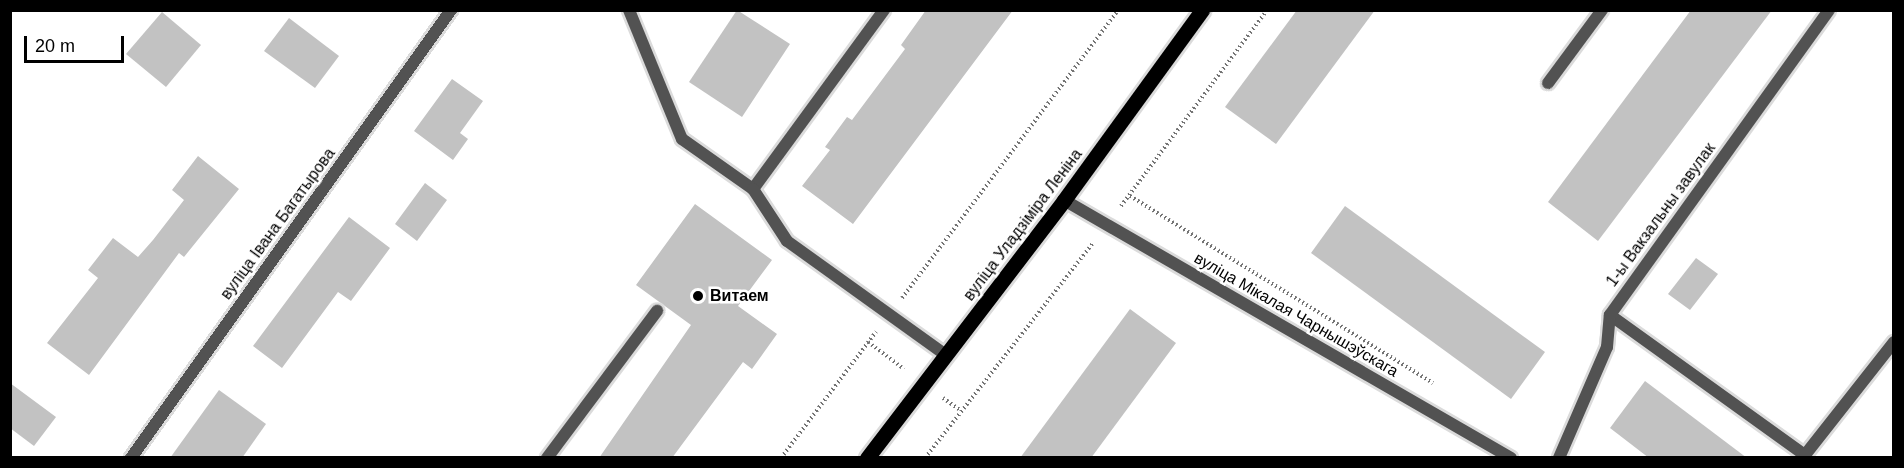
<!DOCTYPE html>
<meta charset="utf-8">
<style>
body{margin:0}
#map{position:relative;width:1904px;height:468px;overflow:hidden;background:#fff;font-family:Arial,sans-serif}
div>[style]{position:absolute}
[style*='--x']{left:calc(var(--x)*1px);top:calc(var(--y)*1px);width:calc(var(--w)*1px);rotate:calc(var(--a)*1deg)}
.building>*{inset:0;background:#c2c2c2}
.path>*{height:4px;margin-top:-2px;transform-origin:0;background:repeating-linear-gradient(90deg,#747474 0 1.5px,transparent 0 4.5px)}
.roads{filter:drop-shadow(2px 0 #dbdbdb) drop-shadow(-2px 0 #dbdbdb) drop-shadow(0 2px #dbdbdb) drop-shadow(0 -2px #dbdbdb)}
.lane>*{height:12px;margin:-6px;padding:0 6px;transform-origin:6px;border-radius:6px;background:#525252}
.street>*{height:12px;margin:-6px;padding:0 6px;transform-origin:6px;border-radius:6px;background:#525252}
.primary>*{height:15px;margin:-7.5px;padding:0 7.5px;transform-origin:7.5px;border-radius:7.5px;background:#000}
.dots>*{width:16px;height:16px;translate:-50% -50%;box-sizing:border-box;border:3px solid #fff;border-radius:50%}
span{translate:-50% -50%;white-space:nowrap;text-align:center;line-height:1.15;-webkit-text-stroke:5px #fff;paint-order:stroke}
.street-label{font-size:16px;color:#000}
.poi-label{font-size:16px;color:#000;font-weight:700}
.left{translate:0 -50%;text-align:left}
.frame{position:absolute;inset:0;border:12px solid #000;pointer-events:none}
.scale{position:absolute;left:24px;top:36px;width:100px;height:27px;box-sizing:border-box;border:3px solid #000;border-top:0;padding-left:8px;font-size:18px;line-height:21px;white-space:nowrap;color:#000;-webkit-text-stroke:4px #fff;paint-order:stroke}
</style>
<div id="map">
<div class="building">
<i style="clip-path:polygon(737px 10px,790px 44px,742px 117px,689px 82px)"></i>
<i style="clip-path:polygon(926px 10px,1013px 10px,853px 224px,802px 186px,830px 150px,825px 147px,847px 117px,852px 120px,905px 49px,901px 45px)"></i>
<i style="clip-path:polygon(1297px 10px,1375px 10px,1276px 144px,1225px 107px)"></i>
<i style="clip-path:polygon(1691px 10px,1772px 10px,1598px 241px,1548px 202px)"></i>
<i style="clip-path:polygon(162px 12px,201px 45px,166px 87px,126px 54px)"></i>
<i style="clip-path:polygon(289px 18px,339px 56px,315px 88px,264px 51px)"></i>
<i style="clip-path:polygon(452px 79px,483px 101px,460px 133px,468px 139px,453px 160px,414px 131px)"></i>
<i style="clip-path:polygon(198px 156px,239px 189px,184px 257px,179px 253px,89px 375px,47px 343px,98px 278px,88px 270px,113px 238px,138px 257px,153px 240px,184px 200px,172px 190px)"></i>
<i style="clip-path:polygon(425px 183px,447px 200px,417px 241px,395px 224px)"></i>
<i style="clip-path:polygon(695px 204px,772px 260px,738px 306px,777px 334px,752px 369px,743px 362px,672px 458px,599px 458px,691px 325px,636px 285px)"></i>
<i style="clip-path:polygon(1345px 206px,1545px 352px,1511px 399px,1311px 253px)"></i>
<i style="clip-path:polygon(349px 217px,390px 248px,351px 301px,338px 292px,282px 368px,253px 346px)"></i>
<i style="clip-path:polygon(1696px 258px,1718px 274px,1690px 310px,1668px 294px)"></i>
<i style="clip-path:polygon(1130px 309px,1176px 343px,1091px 458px,1020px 458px)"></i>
<i style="clip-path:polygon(1645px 381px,1747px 458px,1649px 458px,1610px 428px)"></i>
<i style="clip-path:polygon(10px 383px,56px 417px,34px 446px,10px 428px)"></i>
<i style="clip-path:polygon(219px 390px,266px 424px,242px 458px,170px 458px)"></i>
</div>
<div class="path">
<i style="--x:1130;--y:196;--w:356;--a:31.7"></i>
<i style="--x:1121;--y:206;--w:244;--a:-53.3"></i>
<i style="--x:902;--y:298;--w:360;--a:-53.1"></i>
<i style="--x:868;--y:342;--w:45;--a:36.9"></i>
<i style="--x:943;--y:398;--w:21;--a:35"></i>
<i style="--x:781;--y:458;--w:158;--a:-53"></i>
<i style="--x:925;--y:458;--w:273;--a:-52"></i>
</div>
<div class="roads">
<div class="lane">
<i style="--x:1548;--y:83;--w:91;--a:-53.5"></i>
<i style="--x:753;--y:189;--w:222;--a:-53.8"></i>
<i style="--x:1610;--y:315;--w:240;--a:35.7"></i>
<i style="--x:1805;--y:455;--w:144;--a:-51.8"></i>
<i style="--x:547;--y:458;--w:184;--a:-53.2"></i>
</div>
<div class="street">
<i style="--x:629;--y:10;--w:139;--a:67.7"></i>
<i style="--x:682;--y:139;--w:87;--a:35.2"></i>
<i style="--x:753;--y:189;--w:62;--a:56.8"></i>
<i style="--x:787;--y:241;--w:197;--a:35.7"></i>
<i style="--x:1064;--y:200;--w:516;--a:29.99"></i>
<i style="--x:131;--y:458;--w:551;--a:-54.46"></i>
<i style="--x:1559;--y:458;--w:121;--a:-66.6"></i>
<i style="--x:1607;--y:347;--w:32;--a:-85"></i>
<i style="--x:1610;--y:315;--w:375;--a:-54.3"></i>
</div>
<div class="primary">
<i style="--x:867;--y:458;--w:325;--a:-52.6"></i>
<i style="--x:1064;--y:200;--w:235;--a:-54"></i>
</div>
</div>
<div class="dots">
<i style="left:698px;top:296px;background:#000"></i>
</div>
<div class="street-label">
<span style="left:1661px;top:215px;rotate:-54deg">1-ы Вакзальны завулак</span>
<span style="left:278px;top:224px;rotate:-54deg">вуліца Івана Багатырова</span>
<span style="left:1023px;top:225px;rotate:-53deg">вуліца Уладзіміра Леніна</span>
<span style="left:1296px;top:315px;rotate:30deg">вуліца Мікалая Чарнышэўскага</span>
</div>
<div class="poi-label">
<span class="left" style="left:710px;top:296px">Витаем</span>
</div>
<div class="frame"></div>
<div class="scale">20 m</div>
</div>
